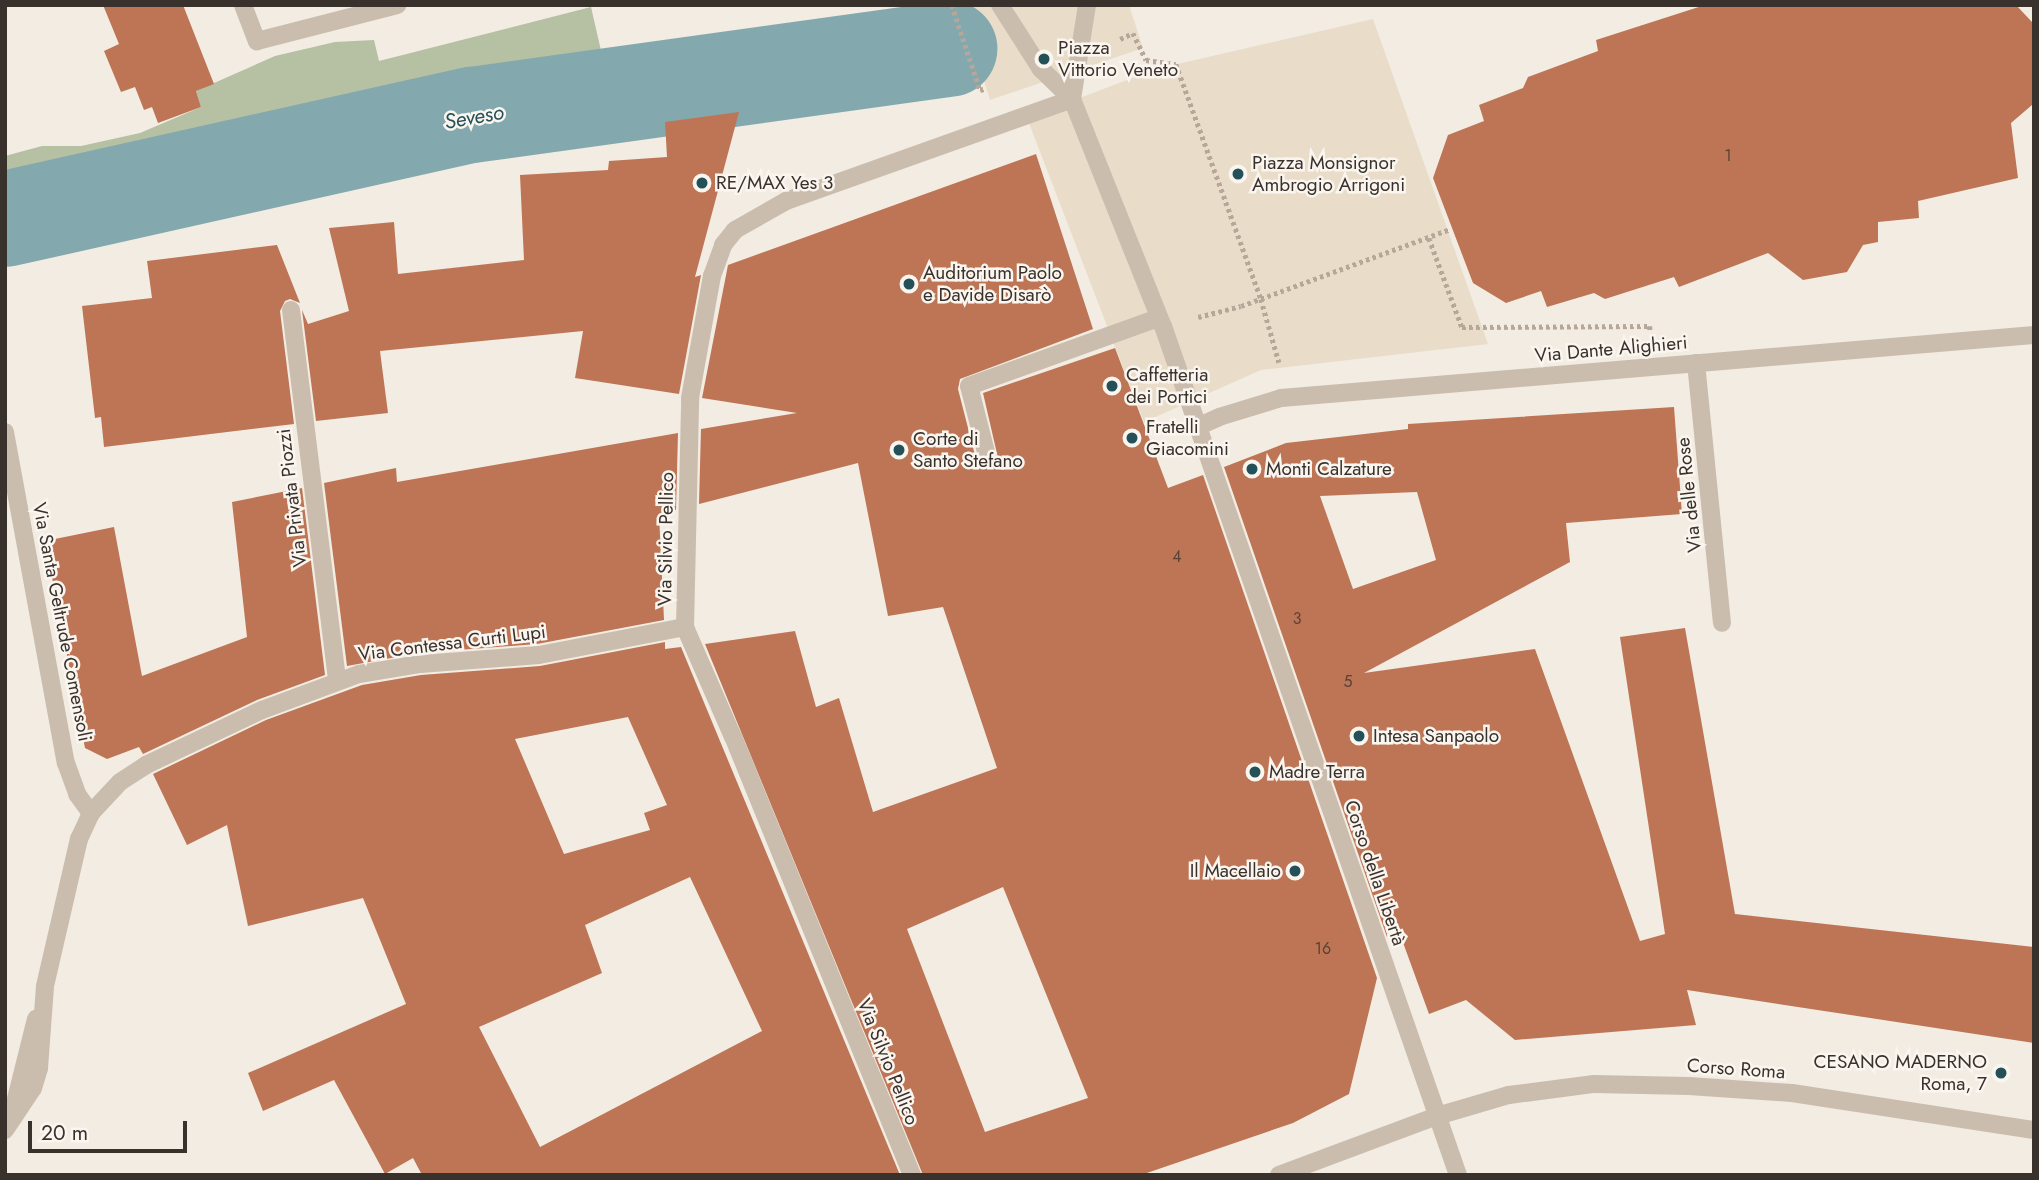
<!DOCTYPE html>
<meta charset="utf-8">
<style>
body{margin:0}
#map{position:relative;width:2039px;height:1180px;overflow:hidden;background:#f2ece2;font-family:Jost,sans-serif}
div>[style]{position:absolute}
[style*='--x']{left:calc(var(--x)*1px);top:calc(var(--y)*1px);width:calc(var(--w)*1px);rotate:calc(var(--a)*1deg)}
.green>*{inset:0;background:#b5c1a2}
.plaza>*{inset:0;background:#e9ddca}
.river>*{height:96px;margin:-48px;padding:0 48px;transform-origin:48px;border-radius:48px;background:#83a9ae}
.building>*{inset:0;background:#be7555}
.path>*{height:4.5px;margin-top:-2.25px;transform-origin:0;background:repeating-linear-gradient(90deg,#b6a798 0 3.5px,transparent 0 7px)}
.minor>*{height:18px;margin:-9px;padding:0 9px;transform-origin:9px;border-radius:9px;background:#cabdae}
.dots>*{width:19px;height:19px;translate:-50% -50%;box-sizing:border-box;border:4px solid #faf5ef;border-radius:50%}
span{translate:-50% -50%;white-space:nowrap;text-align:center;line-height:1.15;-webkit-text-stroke:5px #faf5ef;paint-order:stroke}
.number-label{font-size:16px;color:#5a4236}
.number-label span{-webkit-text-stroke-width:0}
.poi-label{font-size:19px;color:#39312c}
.left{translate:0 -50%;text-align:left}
.right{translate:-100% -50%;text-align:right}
.street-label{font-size:19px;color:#39312c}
.water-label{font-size:21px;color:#245158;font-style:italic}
.frame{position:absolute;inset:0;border:7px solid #39312c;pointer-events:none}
.scale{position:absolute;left:28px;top:1121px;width:159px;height:32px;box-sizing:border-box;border:4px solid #39312c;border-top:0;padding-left:9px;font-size:21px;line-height:24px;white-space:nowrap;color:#39312c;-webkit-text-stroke:5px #faf5ef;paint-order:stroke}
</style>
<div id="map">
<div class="green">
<i style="clip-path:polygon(591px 7px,602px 55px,430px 94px,388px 100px,196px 139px,5px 185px,5px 156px,42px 146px,81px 146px,140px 133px,201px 107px,196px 91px,275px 56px,335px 42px,374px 40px,379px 61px)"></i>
</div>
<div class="plaza">
<i style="clip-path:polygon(960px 5px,1129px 5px,1143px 48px,990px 100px)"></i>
<i style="clip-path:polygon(1373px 19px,1488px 344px,1261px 370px,1144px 422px,1027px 118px,1156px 69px)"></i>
</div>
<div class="river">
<i style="--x:5;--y:219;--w:478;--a:-12.6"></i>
<i style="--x:472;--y:115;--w:482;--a:-7.9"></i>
</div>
<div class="building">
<i style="clip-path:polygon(103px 5px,183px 5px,214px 84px,196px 91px,201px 107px,158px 123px,152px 107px,144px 110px,135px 87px,121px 92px,104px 51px,119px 44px)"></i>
<i style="clip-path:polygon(1705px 5px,2016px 5px,2032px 22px,2032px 105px,2011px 123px,2018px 178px,1918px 201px,1919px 218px,1878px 222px,1878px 242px,1863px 245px,1847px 272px,1803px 280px,1768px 253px,1679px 287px,1674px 277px,1605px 299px,1594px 293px,1547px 307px,1541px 291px,1506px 303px,1473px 283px,1433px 178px,1448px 135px,1484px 121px,1479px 105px,1523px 88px,1528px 77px,1598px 51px,1596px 40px)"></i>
<i style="clip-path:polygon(739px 112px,695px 277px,701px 275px,679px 394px,575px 378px,583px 331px,380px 351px,388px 413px,316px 421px,302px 310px,308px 324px,349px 311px,329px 228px,394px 222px,398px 274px,524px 260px,520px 175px,608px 170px,609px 161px,667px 157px,665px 122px)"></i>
<i style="clip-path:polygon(evenodd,1036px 154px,1093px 329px,960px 379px,958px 389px,976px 459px,979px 464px,989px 467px,998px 458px,983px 393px,1115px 348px,1168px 488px,1203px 475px,1377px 978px,1349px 1094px,1293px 1123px,1141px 1175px,923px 1175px,705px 644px,795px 631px,816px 707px,839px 698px,873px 812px,997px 768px,943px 607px,888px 616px,858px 463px,699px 504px,701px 429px,797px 413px,702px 398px,728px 265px,1036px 154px,1003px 887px,1088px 1098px,985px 1132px,907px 929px,1003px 887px)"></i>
<i style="clip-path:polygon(277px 245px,300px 303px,290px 299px,285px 301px,280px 311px,294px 424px,104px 447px,101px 417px,95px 418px,82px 306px,152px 298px,147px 261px)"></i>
<i style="clip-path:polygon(evenodd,1674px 407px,1682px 514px,1566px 523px,1570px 562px,1364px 673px,1535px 649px,1640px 941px,1665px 934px,1620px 637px,1685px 628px,1735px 914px,2034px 947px,2034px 1043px,1687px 990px,1696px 1025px,1515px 1040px,1466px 1000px,1429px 1014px,1393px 915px,1387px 937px,1224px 467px,1286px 443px,1408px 429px,1408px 424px,1674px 407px,1417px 492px,1436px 560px,1353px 589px,1320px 496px,1417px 492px)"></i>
<i style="clip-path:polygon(678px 433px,676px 510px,659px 514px,664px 620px,537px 644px,419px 653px,347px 666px,324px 483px,396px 468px,397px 482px)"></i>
<i style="clip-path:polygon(302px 488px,325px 675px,257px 700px,143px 754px,139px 747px,107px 759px,85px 748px,45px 541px,114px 527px,142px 676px,247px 637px,232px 502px)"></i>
<i style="clip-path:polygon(evenodd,665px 642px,665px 649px,681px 647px,900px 1175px,422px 1175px,413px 1158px,385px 1174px,334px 1080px,263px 1111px,248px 1073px,406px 1004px,363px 898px,248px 926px,227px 825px,187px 845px,153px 774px,266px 720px,362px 685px,421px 675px,540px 666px,665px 642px,628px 717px,667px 805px,644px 813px,650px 830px,564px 854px,515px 739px,628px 717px,665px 642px,690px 877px,762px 1031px,540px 1147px,479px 1027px,602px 973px,585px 925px,690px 877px)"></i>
</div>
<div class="path">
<i style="--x:952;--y:5;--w:89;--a:71.8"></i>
<i style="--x:980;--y:90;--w:4;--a:-14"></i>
<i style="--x:1120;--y:39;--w:14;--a:-25"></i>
<i style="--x:1133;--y:33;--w:30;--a:64"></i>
<i style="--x:1146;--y:60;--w:30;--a:8"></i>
<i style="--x:1176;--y:64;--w:250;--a:70.1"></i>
<i style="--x:1261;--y:299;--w:66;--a:74.1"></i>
<i style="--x:1429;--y:238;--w:95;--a:69.7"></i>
<i style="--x:1462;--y:327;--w:188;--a:-0.3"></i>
<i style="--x:1650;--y:326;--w:4;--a:90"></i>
<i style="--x:1198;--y:317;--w:44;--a:-14.3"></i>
<i style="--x:1241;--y:306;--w:221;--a:-20.2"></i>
</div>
<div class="minor">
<i style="--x:243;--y:5;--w:39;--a:69"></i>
<i style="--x:257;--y:41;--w:145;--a:-14.4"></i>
<i style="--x:1000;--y:5;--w:76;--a:57.4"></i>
<i style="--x:1041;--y:69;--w:43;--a:44.1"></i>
<i style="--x:1072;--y:99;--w:245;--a:68.2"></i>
<i style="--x:1163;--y:326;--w:899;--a:70.84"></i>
<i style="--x:1072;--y:99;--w:95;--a:-80.9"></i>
<i style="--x:291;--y:310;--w:374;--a:82.9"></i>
<i style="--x:1696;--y:363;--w:261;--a:84.3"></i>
<i style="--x:1197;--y:427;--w:24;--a:-24"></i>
<i style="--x:1219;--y:417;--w:65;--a:-17"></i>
<i style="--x:1281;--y:398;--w:756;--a:-4.78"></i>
<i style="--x:5;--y:432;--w:337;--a:79.6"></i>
<i style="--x:66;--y:763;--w:33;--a:70"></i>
<i style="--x:77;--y:794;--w:24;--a:54"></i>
<i style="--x:987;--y:456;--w:72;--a:-104.4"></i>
<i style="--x:969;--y:386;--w:201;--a:-19.8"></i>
<i style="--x:14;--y:1107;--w:91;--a:-76"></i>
<i style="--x:5;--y:1130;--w:50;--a:-56.3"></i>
<i style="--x:33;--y:1088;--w:21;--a:-73"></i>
<i style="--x:39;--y:1068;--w:82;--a:-85.8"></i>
<i style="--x:45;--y:986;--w:151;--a:-77"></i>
<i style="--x:79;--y:839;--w:29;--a:-65"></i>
<i style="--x:91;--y:813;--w:42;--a:-46.9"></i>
<i style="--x:120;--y:782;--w:31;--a:-33"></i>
<i style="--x:146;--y:765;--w:128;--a:-25.4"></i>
<i style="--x:262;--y:710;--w:103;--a:-20.4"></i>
<i style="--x:359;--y:674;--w:62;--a:-9.3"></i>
<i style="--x:420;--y:664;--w:119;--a:-4.3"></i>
<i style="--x:539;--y:655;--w:149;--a:-10.9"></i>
<i style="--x:912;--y:1175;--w:473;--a:-112.2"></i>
<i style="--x:733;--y:737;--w:120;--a:-113.6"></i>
<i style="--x:685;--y:627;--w:229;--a:-88.7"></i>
<i style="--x:690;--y:398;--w:124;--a:-79.8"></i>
<i style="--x:712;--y:276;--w:33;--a:-70"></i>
<i style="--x:723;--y:245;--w:19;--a:-51"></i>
<i style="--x:735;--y:230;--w:59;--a:-29.6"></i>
<i style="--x:786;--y:201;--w:304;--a:-19.6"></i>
<i style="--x:1279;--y:1175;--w:169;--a:-20.5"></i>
<i style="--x:1437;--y:1116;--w:75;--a:-16.3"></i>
<i style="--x:1509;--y:1095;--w:86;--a:-7.4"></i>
<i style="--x:1594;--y:1084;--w:95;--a:1.2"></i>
<i style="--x:1689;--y:1086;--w:103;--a:3.9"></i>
<i style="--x:1792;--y:1093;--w:245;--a:8.7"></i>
</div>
<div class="dots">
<i style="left:1044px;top:59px;background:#245158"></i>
<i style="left:1238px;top:174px;background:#245158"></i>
<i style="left:702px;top:183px;background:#245158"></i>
<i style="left:909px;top:284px;background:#245158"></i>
<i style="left:1112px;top:386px;background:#245158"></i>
<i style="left:1132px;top:438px;background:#245158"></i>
<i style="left:899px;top:450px;background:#245158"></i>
<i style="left:1252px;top:469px;background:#245158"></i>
<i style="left:1359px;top:736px;background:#245158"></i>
<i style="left:1255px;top:772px;background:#245158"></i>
<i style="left:1295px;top:871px;background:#245158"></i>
<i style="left:2001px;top:1073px;background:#245158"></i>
</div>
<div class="number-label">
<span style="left:1728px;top:156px">1</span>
<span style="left:1177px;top:557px">4</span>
<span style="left:1297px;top:619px">3</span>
<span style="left:1348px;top:682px">5</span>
<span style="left:1323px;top:949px">16</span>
</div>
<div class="poi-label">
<span class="left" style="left:1058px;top:59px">Piazza<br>Vittorio Veneto</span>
<span class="left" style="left:1252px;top:174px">Piazza Monsignor<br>Ambrogio Arrigoni</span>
<span class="left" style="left:716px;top:183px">RE/MAX Yes 3</span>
<span class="left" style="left:923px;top:284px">Auditorium Paolo<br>e Davide Disarò</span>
<span class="left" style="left:1126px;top:386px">Caffetteria<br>dei Portici</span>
<span class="left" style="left:1146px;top:438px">Fratelli<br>Giacomini</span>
<span class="left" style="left:913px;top:450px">Corte di<br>Santo Stefano</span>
<span class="left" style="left:1266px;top:469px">Monti Calzature</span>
<span class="left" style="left:1373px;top:736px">Intesa Sanpaolo</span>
<span class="left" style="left:1269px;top:772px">Madre Terra</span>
<span class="right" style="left:1281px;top:871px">Il Macellaio</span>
<span class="right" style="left:1987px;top:1073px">CESANO MADERNO<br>Roma, 7</span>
</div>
<div class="street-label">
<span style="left:1611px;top:349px;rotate:-5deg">Via Dante Alighieri</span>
<span style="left:1689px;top:495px;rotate:-96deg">Via delle Rose</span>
<span style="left:292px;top:498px;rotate:-97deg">Via Privata Piozzi</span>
<span style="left:666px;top:539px;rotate:-89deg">Via Silvio Pellico</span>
<span style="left:62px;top:622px;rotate:79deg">Via Santa Geltrude Comensoli</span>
<span style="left:452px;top:643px;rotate:-7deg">Via Contessa Curti Lupi</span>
<span style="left:1375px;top:873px;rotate:71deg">Corso della Libertà</span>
<span style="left:888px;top:1062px;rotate:68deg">Via Silvio Pellico</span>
<span style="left:1736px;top:1069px;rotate:4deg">Corso Roma</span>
</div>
<div class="water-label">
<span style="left:474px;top:117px;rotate:-10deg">Seveso</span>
</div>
<div class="frame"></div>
<div class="scale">20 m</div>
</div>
